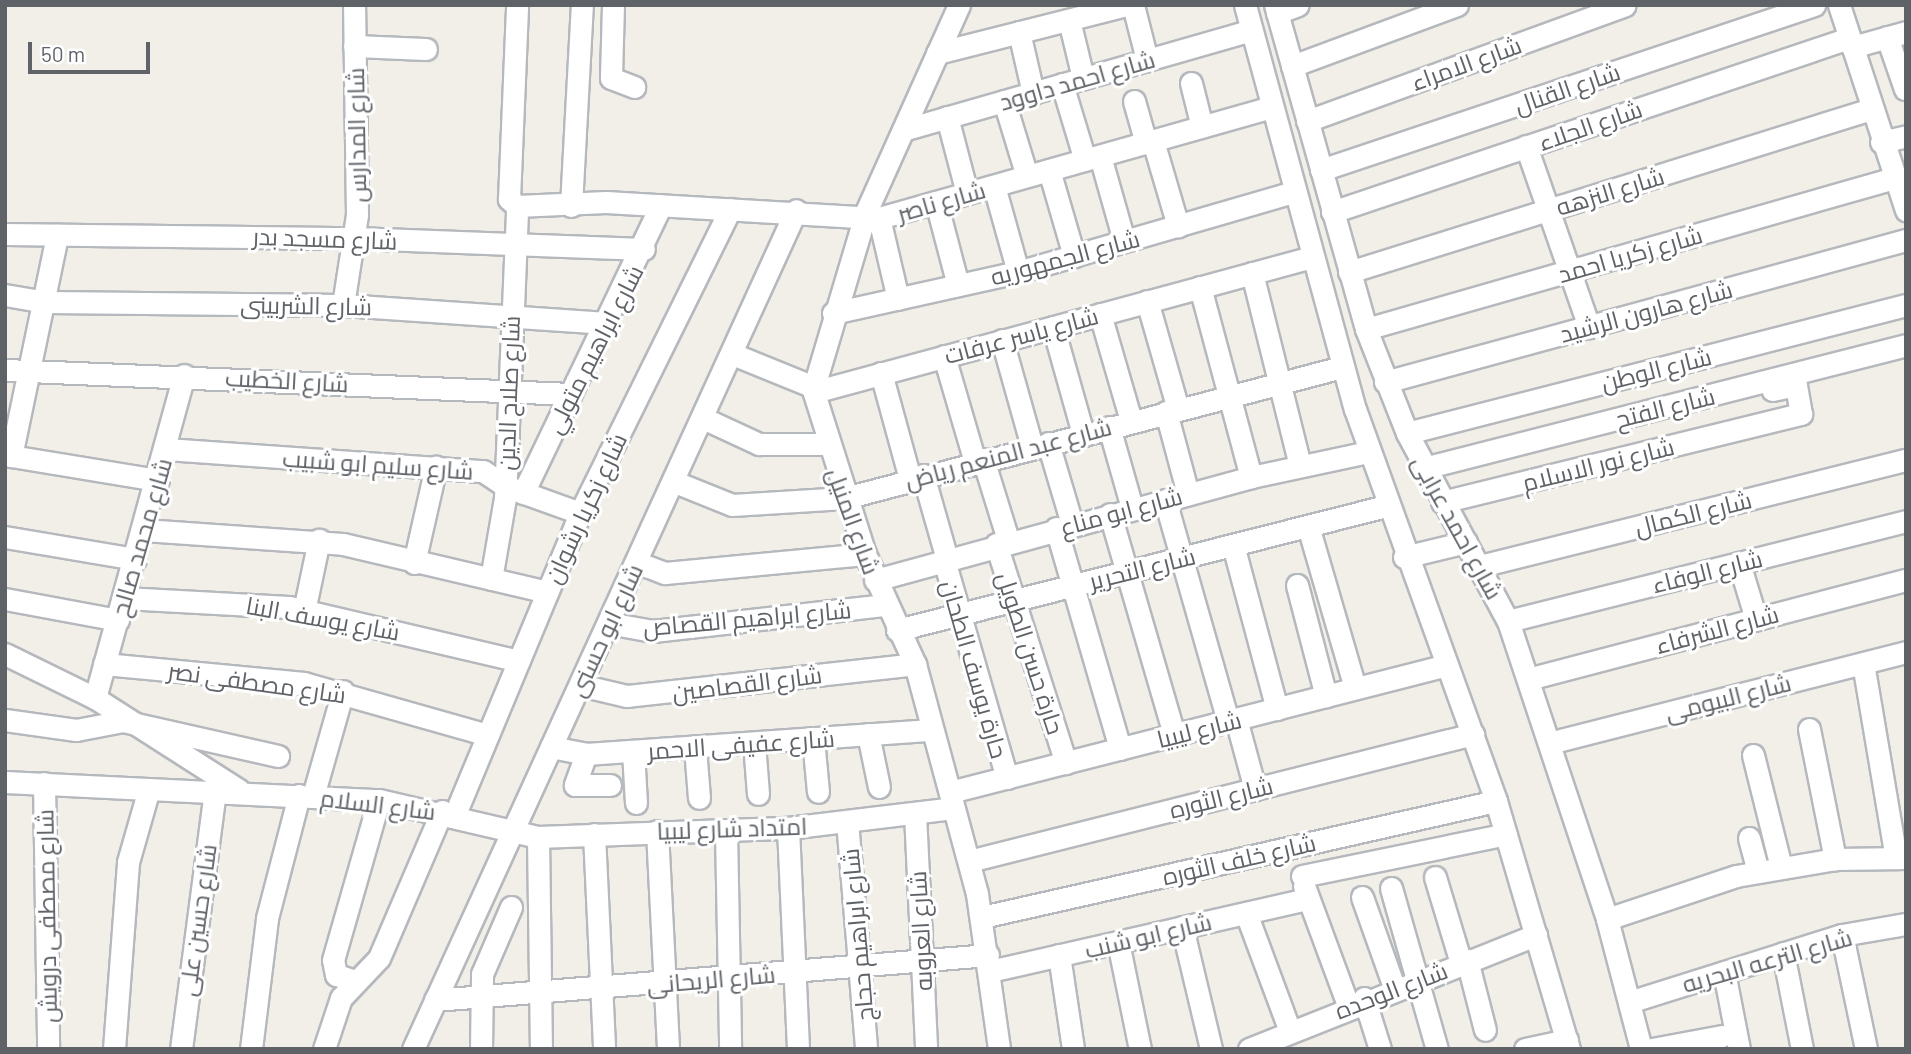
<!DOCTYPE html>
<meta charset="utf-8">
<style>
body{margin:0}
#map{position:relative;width:1911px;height:1054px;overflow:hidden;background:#f1efe8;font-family:Barlow,Cairo,sans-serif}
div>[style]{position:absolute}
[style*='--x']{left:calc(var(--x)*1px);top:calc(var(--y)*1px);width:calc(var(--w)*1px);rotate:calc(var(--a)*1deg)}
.roads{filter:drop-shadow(2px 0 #b5b8bc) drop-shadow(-2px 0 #b5b8bc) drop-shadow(0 2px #b5b8bc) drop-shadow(0 -2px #b5b8bc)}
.minor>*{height:21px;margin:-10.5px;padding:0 10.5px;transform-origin:10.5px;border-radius:10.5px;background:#fff}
span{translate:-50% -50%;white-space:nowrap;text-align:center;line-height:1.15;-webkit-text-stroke:6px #fff;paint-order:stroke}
.street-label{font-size:24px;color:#5f6368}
.frame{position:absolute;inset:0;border:7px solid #5f6368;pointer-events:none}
.scale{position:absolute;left:28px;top:42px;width:122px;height:32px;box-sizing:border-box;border:4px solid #5f6368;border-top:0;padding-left:9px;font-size:21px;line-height:24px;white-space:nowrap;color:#5f6368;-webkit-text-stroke:5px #fff;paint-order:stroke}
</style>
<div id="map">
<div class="roads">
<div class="minor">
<i style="--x:613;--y:5;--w:73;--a:91.6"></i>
<i style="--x:611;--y:78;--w:25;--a:21"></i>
<i style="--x:959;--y:5;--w:227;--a:114.2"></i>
<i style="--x:866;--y:212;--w:186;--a:106.6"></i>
<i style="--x:813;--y:390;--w:172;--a:72.4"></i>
<i style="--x:865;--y:554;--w:121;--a:65.6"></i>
<i style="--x:915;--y:664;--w:238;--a:74.9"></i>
<i style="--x:977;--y:894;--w:157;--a:81.9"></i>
<i style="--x:1133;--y:5;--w:57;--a:75.7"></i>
<i style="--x:1245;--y:5;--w:419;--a:74.8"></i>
<i style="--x:1355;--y:409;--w:417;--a:70.2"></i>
<i style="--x:1496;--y:801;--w:259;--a:73.6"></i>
<i style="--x:1275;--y:5;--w:337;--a:74.3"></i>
<i style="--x:1366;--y:329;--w:112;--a:68.5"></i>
<i style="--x:1407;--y:433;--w:213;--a:61.8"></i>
<i style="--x:1508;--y:621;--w:314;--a:71.6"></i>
<i style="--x:1607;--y:919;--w:134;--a:75.3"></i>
<i style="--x:1839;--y:5;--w:216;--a:71.9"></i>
<i style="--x:1277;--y:13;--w:22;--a:-21"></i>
<i style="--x:1069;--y:20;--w:60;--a:76.4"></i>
<i style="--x:1019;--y:32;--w:63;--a:77.1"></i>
<i style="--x:1887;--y:37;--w:55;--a:70.9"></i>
<i style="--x:354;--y:46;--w:72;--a:2.4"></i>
<i style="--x:1852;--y:47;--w:56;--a:-15.5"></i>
<i style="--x:937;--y:53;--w:196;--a:-14.2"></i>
<i style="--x:1292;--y:66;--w:176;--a:-20.3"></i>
<i style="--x:1191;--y:83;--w:45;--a:76"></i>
<i style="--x:1062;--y:84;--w:79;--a:73.2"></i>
<i style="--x:1004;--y:101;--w:78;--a:73"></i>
<i style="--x:1134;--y:101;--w:44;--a:74.1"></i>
<i style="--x:947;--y:117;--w:79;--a:75.3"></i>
<i style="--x:1307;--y:121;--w:338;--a:-20"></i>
<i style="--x:903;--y:130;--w:362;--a:-16"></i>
<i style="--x:1153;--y:141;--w:89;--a:73.6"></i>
<i style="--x:1881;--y:142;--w:26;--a:-13"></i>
<i style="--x:1526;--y:146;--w:192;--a:70.8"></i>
<i style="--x:1100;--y:156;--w:88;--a:74.2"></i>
<i style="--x:1049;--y:170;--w:90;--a:73.8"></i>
<i style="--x:1321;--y:170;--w:520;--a:-18.5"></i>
<i style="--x:994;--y:186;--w:89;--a:74.4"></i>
<i style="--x:936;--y:202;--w:86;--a:75.2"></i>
<i style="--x:517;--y:206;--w:89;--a:-2.6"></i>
<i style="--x:606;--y:202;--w:273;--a:3.4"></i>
<i style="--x:879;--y:218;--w:408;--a:-15.8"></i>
<i style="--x:517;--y:206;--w:11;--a:-139"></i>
<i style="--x:509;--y:199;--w:194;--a:-87.6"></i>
<i style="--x:571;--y:206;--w:201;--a:-86.9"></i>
<i style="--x:1332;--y:212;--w:545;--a:-18.6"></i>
<i style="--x:879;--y:218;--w:83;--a:76.8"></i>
<i style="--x:5;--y:234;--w:350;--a:0.7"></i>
<i style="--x:355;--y:238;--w:289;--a:2.2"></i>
<i style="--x:1349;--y:272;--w:547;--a:-17.34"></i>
<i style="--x:1252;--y:273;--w:199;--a:76"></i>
<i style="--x:1200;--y:287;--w:197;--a:75"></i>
<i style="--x:5;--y:295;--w:42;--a:9.7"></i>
<i style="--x:46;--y:302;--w:297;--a:0.6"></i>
<i style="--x:343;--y:305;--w:264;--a:3.9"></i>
<i style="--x:1147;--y:301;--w:112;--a:74"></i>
<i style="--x:343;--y:305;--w:91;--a:-81.2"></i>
<i style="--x:357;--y:215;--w:210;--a:-90.8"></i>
<i style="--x:833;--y:313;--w:189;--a:-12.5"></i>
<i style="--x:1018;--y:272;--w:287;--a:-16.2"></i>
<i style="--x:1100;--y:314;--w:111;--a:73.8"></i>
<i style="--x:1053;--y:327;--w:111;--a:74.3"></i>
<i style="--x:1366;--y:329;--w:549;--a:-15.96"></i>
<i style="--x:1002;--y:340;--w:111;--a:74.3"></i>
<i style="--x:735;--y:355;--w:93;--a:22.1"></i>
<i style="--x:821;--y:390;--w:509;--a:-15.16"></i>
<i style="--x:944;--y:356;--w:110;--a:73.7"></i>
<i style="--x:5;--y:370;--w:566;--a:2.43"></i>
<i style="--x:881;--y:373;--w:110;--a:74.7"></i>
<i style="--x:1385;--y:382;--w:540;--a:-15.25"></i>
<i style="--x:1166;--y:412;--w:85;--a:75"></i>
<i style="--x:705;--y:419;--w:60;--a:24.8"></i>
<i style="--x:759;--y:444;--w:67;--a:0"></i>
<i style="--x:1109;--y:427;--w:84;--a:74.1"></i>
<i style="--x:1407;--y:433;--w:515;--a:-14.39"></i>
<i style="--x:1048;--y:443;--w:84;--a:73.5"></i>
<i style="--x:166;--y:449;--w:318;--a:4"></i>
<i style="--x:483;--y:471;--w:27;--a:34"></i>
<i style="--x:505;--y:486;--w:80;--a:19.8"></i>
<i style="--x:5;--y:455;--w:155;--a:9.3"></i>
<i style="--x:11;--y:456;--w:226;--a:-78.2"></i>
<i style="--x:983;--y:459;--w:85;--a:72.8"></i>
<i style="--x:1424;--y:468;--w:497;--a:-14.3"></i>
<i style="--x:923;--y:475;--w:87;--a:74.1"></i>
<i style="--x:675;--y:482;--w:61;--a:22"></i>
<i style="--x:732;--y:505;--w:113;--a:-3.5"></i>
<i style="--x:845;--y:498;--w:514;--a:-14.77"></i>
<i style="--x:523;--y:493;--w:319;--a:-64.4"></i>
<i style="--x:1165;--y:500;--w:230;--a:74.1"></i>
<i style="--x:1442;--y:502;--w:370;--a:-13.8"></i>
<i style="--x:1801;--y:414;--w:29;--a:-100"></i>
<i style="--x:1796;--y:385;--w:24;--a:168"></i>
<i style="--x:1110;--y:514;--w:230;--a:73.8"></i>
<i style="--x:1308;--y:526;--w:169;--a:73.8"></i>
<i style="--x:1056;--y:528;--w:230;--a:73.8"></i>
<i style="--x:144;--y:530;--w:199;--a:4"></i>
<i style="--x:343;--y:544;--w:210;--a:13.2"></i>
<i style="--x:5;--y:537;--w:132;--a:9.6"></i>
<i style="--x:996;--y:544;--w:230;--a:72.3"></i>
<i style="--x:1233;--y:545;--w:170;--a:75"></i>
<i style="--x:1404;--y:557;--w:64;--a:-13.6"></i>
<i style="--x:944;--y:560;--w:227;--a:73.9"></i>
<i style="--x:636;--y:562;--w:31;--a:21"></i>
<i style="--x:665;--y:573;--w:201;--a:-5.4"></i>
<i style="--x:414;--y:563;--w:99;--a:-77.2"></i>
<i style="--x:1739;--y:563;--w:59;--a:73.1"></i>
<i style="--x:1480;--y:566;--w:439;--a:-14"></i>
<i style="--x:491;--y:579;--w:82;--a:-80.2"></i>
<i style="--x:505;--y:498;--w:292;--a:-87.6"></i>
<i style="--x:875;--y:580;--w:390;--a:-15.3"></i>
<i style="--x:1251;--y:477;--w:120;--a:-12.1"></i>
<i style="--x:1297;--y:585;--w:115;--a:75.4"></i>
<i style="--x:124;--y:598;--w:165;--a:3.1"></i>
<i style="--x:289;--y:607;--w:236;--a:13.2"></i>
<i style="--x:5;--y:599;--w:115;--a:10.5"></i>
<i style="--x:304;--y:611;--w:73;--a:-78.1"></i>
<i style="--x:1508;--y:621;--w:410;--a:-14.1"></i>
<i style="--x:608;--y:623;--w:46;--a:10.1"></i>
<i style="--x:653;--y:631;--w:234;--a:-6.4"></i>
<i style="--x:897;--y:630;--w:504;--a:-14.23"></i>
<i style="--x:5;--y:654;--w:100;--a:26.1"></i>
<i style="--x:95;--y:698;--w:171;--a:32.6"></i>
<i style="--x:1863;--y:663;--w:198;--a:80.4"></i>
<i style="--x:104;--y:664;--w:201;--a:5.4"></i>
<i style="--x:304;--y:683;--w:191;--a:15.8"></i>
<i style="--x:1528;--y:679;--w:391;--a:-14.7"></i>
<i style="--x:580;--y:685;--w:48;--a:13.2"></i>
<i style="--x:627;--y:696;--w:290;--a:-6.3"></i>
<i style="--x:95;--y:698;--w:335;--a:-74.6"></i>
<i style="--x:1236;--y:719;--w:73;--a:74.8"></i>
<i style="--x:5;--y:720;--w:72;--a:8"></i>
<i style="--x:76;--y:730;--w:48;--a:-10.8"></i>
<i style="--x:123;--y:721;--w:159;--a:12.7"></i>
<i style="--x:1809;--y:729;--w:133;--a:78.7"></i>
<i style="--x:868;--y:734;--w:54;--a:78.3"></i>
<i style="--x:813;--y:739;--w:53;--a:84.6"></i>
<i style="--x:754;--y:743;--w:51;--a:85.5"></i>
<i style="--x:1549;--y:743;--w:368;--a:-14.3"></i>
<i style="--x:551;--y:747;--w:36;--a:11"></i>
<i style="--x:586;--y:754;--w:346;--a:-4"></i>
<i style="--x:695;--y:748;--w:50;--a:85.4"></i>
<i style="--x:633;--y:751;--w:52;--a:86.7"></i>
<i style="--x:586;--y:754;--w:33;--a:110"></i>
<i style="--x:575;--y:785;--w:35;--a:0"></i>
<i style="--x:1753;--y:755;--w:115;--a:76"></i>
<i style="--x:5;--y:782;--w:374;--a:2.8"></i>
<i style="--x:379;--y:800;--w:163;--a:13.1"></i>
<i style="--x:538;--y:837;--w:250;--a:-2.1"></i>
<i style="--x:788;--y:828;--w:166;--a:-6.9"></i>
<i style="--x:44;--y:783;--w:266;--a:89.1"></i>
<i style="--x:950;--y:792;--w:513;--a:-14.33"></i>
<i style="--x:313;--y:796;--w:109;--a:-74.1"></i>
<i style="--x:915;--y:813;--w:236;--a:87.3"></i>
<i style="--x:455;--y:814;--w:326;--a:-67.4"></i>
<i style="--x:580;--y:513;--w:339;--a:-63.7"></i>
<i style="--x:847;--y:821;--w:229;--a:85.2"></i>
<i style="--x:788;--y:828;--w:221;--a:87.4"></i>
<i style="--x:657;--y:831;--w:218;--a:87.1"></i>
<i style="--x:726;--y:831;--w:218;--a:88.9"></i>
<i style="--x:594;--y:834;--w:215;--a:87.3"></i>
<i style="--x:538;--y:837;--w:212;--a:89.2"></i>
<i style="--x:1749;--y:838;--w:35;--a:75"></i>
<i style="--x:969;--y:861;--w:520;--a:-14.14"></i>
<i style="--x:1302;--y:876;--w:208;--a:-11.6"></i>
<i style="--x:1435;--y:877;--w:90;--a:73.2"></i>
<i style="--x:1304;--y:886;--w:127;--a:69.7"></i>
<i style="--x:1391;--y:888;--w:167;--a:74.1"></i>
<i style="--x:1362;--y:897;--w:96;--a:70.4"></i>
<i style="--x:1246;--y:913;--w:126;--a:69.6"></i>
<i style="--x:982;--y:917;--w:527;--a:-12.72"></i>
<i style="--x:1607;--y:919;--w:136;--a:-18.4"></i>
<i style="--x:1736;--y:876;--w:100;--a:-9.7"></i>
<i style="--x:1835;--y:859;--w:71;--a:-0.8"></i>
<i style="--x:1182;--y:927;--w:125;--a:76.6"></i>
<i style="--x:1842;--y:935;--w:116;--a:78.1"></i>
<i style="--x:1118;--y:942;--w:109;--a:78.4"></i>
<i style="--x:1783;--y:953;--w:98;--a:78.8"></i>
<i style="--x:1059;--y:955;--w:95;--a:81.5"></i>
<i style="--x:1467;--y:960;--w:72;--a:75.6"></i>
<i style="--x:990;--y:971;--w:325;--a:-12.8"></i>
<i style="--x:1724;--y:972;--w:78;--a:79"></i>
<i style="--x:355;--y:981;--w:20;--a:-162"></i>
<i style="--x:336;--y:975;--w:15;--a:-101"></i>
<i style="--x:333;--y:960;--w:166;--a:-74"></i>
<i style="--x:1364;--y:998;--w:53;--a:72.6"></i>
<i style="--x:435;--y:1000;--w:555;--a:-4.65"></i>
<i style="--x:1629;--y:1002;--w:223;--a:-17.5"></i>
<i style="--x:1842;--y:935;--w:65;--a:-9.8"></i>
<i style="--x:114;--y:1049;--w:188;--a:-85.7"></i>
<i style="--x:128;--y:862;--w:76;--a:-74"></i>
<i style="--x:181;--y:1049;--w:260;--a:-82.5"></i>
<i style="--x:251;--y:1049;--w:132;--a:-83"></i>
<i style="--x:267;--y:918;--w:127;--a:-75.4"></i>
<i style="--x:324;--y:1049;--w:54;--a:-71.6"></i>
<i style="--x:341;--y:998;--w:55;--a:-46.5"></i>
<i style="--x:379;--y:958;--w:160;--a:-66.8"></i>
<i style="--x:413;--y:1049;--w:922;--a:-65.46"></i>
<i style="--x:481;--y:1049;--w:75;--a:-89.2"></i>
<i style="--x:482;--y:974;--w:73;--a:-66.6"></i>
<i style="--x:1249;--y:1049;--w:309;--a:-21.7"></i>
<i style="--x:1525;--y:1049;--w:43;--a:-12.1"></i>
<i style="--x:1652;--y:1049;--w:71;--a:-10.5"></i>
</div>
</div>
<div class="street-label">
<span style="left:1466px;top:63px;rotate:-20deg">شارع الامراء</span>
<span style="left:1077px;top:80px;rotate:-16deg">شارع احمد داوود</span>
<span style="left:1567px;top:88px;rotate:-19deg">شارع القنال</span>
<span style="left:1590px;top:125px;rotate:-19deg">شارع الجلاء</span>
<span style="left:356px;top:135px;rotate:-91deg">شارع المدارس</span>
<span style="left:1610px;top:191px;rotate:-17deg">شارع النزهه</span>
<span style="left:941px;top:201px;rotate:-16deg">شارع ناصر</span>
<span style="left:325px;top:238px;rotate:2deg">شارع مسجد بدر</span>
<span style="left:1630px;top:254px;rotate:-16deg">شارع زكريا احمد</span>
<span style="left:1065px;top:257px;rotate:-15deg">شارع الجمهوريه</span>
<span style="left:306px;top:305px;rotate:1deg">شارع الشربينى</span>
<span style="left:1646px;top:311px;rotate:-15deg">شارع هارون الرشيد</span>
<span style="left:1021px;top:335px;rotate:-15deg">شارع ياسر عرفات</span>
<span style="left:594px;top:349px;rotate:-63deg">شارع ابراهيم متولي</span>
<span style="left:1656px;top:369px;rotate:-14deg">شارع الوطن</span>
<span style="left:287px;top:380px;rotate:3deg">شارع الخطيب</span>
<span style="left:508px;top:393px;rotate:-88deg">شارع صلاح الدين</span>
<span style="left:1665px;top:407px;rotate:-14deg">شارع الفتح</span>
<span style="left:1008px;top:453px;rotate:-15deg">شارع عبد المنعم رياض</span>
<span style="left:378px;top:464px;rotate:4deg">شارع سليم ابو شبيب</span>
<span style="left:1598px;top:464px;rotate:-14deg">شارع نور الاسلام</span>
<span style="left:585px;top:508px;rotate:-65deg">شارع زكريا رشوان</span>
<span style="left:1121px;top:511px;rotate:-15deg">شارع ابو مناع</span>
<span style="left:1693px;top:513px;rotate:-14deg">شارع الكمال</span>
<span style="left:854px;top:521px;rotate:70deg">شارع المنيل</span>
<span style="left:1458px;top:527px;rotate:61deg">شارع احمد عرابى</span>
<span style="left:141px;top:537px;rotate:-74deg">شارع محمد صالح</span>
<span style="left:1142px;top:568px;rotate:-14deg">شارع التحرير</span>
<span style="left:1707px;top:571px;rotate:-14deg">شارع الوفاء</span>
<span style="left:323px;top:618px;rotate:10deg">شارع يوسف البنا</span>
<span style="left:747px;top:618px;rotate:-5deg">شارع ابراهيم القصاص</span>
<span style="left:1717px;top:629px;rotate:-15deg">شارع الشرفاء</span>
<span style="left:605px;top:630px;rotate:-65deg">شارع ابو حسنى</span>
<span style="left:1031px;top:653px;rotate:72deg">حارة حسن الطويل</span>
<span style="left:975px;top:669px;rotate:74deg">حارة يوسف الطحان</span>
<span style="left:257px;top:682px;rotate:8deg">شارع مصطفى نصر</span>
<span style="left:747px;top:683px;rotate:-7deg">شارع القصاصين</span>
<span style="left:1728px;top:697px;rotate:-14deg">شارع البيومى</span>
<span style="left:1199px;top:729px;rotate:-14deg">شارع ليبيا</span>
<span style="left:741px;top:744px;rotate:-4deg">شارع عفيفى الاحمر</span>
<span style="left:1221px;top:797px;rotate:-14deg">شارع الثوره</span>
<span style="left:378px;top:804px;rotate:7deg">شارع السلام</span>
<span style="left:732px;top:828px;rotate:-2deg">امتداد شارع ليبيا</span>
<span style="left:1239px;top:859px;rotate:-13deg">شارع خلف الثوره</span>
<span style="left:46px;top:916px;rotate:-91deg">شارع مصطفى درويش</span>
<span style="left:197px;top:920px;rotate:-82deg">شارع حسين على</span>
<span style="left:920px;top:931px;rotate:-93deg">شارع العروبه</span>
<span style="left:857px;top:935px;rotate:-95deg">شارع ابراهيم حجاج</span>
<span style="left:1148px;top:935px;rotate:-13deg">شارع ابو شنب</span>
<span style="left:1767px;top:960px;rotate:-16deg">شارع الترعه البحريه</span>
<span style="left:711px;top:979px;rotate:-5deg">شارع الريحانى</span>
<span style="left:1391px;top:990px;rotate:-21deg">شارع الوحده</span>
</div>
<div class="frame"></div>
<div class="scale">50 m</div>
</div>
